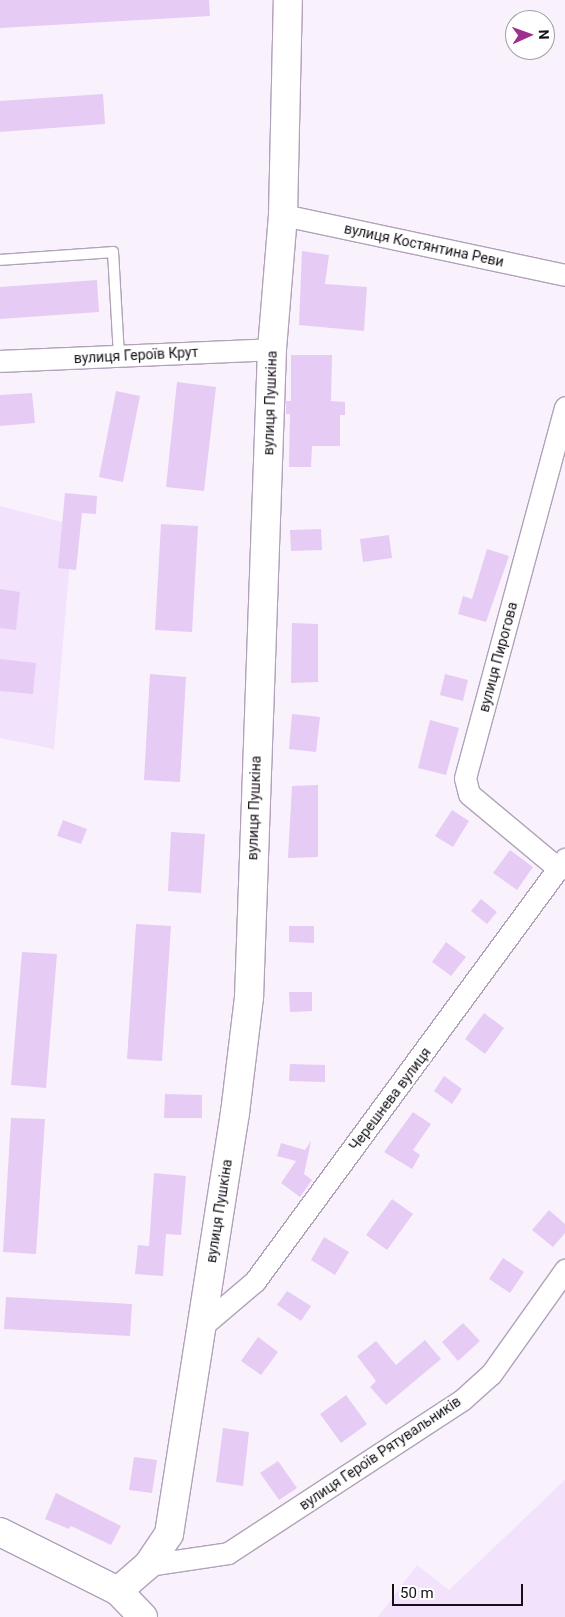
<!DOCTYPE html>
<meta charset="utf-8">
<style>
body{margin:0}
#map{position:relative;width:565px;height:1617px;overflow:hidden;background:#f9f2fc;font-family:Roboto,sans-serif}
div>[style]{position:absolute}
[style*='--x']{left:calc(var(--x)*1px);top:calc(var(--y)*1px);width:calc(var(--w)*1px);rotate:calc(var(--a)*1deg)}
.built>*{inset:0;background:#f2e2fc}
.building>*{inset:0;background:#e6cbf5}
.roads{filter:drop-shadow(1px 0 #b1a2ba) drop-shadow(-1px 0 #b1a2ba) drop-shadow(0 1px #b1a2ba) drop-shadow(0 -1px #b1a2ba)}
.lane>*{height:10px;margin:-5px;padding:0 5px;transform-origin:5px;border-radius:5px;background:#fff}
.street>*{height:21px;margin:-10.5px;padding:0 10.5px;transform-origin:10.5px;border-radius:10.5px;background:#fff}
.secondary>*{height:28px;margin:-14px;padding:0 14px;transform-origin:14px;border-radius:14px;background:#fff}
span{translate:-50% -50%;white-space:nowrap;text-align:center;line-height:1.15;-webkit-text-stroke:4.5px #fff;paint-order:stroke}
.street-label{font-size:14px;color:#151018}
.north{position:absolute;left:505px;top:10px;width:50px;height:50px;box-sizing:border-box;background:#fff;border:1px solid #a19fa3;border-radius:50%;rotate:88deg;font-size:14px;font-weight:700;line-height:20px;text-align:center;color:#151018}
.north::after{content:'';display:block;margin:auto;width:18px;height:22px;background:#9d2f8f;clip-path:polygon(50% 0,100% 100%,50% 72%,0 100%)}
.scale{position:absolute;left:392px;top:1584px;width:131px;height:22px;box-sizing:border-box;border:2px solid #151018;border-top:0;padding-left:6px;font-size:15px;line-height:18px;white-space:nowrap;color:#151018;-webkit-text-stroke:4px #fff;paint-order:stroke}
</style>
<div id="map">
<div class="built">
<i style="clip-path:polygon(0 506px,73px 525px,54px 749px,0 738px)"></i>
<i style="clip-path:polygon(565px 1480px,565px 1617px,378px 1617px,417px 1565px,449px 1590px)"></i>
</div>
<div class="building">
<i style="clip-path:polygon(0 0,209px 0,210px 16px,0 28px)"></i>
<i style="clip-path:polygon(103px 94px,105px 124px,0 132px,0 101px)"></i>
<i style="clip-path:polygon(302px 251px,329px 255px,325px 284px,367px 287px,364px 331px,299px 325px)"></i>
<i style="clip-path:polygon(97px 280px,99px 312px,0 319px,0 287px)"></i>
<i style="clip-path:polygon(291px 355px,332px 355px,331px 401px,345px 402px,345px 415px,340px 415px,340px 446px,312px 446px,311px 467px,289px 467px,290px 414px,286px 414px,286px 401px,291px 401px)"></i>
<i style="clip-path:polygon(177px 382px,216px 387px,204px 491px,166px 487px)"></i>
<i style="clip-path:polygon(116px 391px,140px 396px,123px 482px,99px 477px)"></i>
<i style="clip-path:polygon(32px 393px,35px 423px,0 426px,0 395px)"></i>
<i style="clip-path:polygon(65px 493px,97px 496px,96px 514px,82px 513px,76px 570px,58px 568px)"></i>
<i style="clip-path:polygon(161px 524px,198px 526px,192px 632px,155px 630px)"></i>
<i style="clip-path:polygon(321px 529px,322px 550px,291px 551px,290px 530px)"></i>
<i style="clip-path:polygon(389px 535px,392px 558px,363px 562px,360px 539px)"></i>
<i style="clip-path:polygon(487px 549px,509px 556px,486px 622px,458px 614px,463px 596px,472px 599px)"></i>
<i style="clip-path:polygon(0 589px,20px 592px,16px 630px,0 628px)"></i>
<i style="clip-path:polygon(292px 623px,318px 624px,318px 682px,291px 683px)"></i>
<i style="clip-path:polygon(0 659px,36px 663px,33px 694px,0 691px)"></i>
<i style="clip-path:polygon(150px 674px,186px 677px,180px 782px,144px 780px)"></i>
<i style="clip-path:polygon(445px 674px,468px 680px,463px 701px,440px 695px)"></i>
<i style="clip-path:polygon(292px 714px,320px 717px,316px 752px,289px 749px)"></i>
<i style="clip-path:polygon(430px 720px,459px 728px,446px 775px,418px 768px)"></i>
<i style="clip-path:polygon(318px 785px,318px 857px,288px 858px,292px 786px)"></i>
<i style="clip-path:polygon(452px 810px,469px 821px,453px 847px,435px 836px)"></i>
<i style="clip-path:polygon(63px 820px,87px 829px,81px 844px,57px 836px)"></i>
<i style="clip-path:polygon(171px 832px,205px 834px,201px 893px,168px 891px)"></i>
<i style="clip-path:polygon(510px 850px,533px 867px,517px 890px,493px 873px)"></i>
<i style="clip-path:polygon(481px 899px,497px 912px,487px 924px,471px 911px)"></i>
<i style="clip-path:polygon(136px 924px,171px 926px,162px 1061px,127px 1059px)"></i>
<i style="clip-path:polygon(289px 926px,314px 926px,314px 943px,289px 942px)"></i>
<i style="clip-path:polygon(446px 942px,466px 957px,451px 976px,432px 962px)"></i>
<i style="clip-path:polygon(22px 952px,57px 954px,46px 1088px,11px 1085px)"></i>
<i style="clip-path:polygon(289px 992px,312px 992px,312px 1011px,290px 1012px)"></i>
<i style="clip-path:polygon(484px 1013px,504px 1028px,485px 1054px,465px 1039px)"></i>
<i style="clip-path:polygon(290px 1064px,325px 1065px,325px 1082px,289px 1081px)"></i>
<i style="clip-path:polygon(444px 1076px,462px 1089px,452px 1104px,434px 1091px)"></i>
<i style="clip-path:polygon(165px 1094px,202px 1095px,202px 1118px,164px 1118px)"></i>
<i style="clip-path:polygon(413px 1112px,431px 1124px,413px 1150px,420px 1155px,412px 1169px,384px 1152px)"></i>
<i style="clip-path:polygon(11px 1118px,45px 1119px,36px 1254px,3px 1252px)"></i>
<i style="clip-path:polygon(311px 1141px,304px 1174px,312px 1180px,300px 1197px,281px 1183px,296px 1161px,277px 1156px,281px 1143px,305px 1150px)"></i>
<i style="clip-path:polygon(154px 1173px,186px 1176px,181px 1235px,166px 1234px,163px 1276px,135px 1274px,138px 1245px,149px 1246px)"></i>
<i style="clip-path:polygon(392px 1199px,413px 1214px,387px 1250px,366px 1235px)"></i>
<i style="clip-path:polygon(549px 1210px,565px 1224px,565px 1233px,553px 1247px,532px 1230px)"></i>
<i style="clip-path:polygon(324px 1237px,349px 1252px,335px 1275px,311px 1260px)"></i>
<i style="clip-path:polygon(503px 1258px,524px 1272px,510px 1293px,489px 1279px)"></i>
<i style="clip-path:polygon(287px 1291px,311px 1306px,301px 1321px,277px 1305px)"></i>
<i style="clip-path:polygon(6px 1297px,132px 1304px,130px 1336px,4px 1329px)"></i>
<i style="clip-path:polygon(463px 1323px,480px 1341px,458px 1361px,442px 1342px)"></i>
<i style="clip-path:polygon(258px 1337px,278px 1352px,261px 1375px,241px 1361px)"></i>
<i style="clip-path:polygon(425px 1340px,441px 1359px,386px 1405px,370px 1387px,376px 1381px,357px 1356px,376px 1341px,396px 1365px)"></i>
<i style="clip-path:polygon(346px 1395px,367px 1424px,341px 1443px,320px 1414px)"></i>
<i style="clip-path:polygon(223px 1428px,249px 1432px,243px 1486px,216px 1482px)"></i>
<i style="clip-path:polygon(134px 1457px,157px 1460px,152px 1493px,129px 1490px)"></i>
<i style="clip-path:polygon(278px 1461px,297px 1488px,279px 1500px,260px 1473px)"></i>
<i style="clip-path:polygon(56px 1493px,121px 1526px,111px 1545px,71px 1526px,69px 1529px,45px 1519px)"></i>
</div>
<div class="roads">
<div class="lane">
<i style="--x:0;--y:260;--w:113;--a:-4"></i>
<i style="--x:113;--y:252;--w:104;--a:86.7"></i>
</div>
<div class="street">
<i style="--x:283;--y:215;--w:288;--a:12"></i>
<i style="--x:0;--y:361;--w:272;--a:-2.5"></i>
<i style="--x:559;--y:869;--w:117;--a:-140.2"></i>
<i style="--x:469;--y:794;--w:16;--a:-104"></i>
<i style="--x:465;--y:778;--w:384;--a:-74.9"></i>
<i style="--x:201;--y:1327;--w:71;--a:-40.4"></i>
<i style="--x:255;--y:1281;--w:524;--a:-53.7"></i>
<i style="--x:148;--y:1565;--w:81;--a:-8.5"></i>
<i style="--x:228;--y:1553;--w:280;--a:-33.2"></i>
<i style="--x:462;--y:1400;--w:39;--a:-42"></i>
<i style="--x:491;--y:1374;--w:128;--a:-54.6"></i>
</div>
<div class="secondary">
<i style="--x:0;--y:1532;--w:132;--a:26.6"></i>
<i style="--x:118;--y:1591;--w:36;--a:46"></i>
<i style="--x:118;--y:1591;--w:40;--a:-41"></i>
<i style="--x:148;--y:1565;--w:37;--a:-56"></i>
<i style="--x:169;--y:1534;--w:426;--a:-81.1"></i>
<i style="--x:235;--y:1113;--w:116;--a:-83.1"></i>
<i style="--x:249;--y:998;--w:649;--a:-87.97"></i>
<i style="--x:272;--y:349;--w:134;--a:-85.3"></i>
<i style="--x:283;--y:215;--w:215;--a:-88.7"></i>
</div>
</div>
<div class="street-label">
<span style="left:424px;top:245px;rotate:12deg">вулиця Костянтина Реви</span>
<span style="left:136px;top:355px;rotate:-3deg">вулиця Героїв Крут</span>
<span style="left:270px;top:403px;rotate:-88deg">вулиця Пушкіна</span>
<span style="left:498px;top:657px;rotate:-75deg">вулиця Пирогова</span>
<span style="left:254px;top:808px;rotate:-88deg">вулиця Пушкіна</span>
<span style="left:390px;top:1099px;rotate:-53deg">Черешнева вулиця</span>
<span style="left:219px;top:1211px;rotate:-81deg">вулиця Пушкіна</span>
<span style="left:380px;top:1453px;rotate:-34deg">вулиця Героїв Рятувальників</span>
</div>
<div class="north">N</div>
<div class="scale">50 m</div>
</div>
